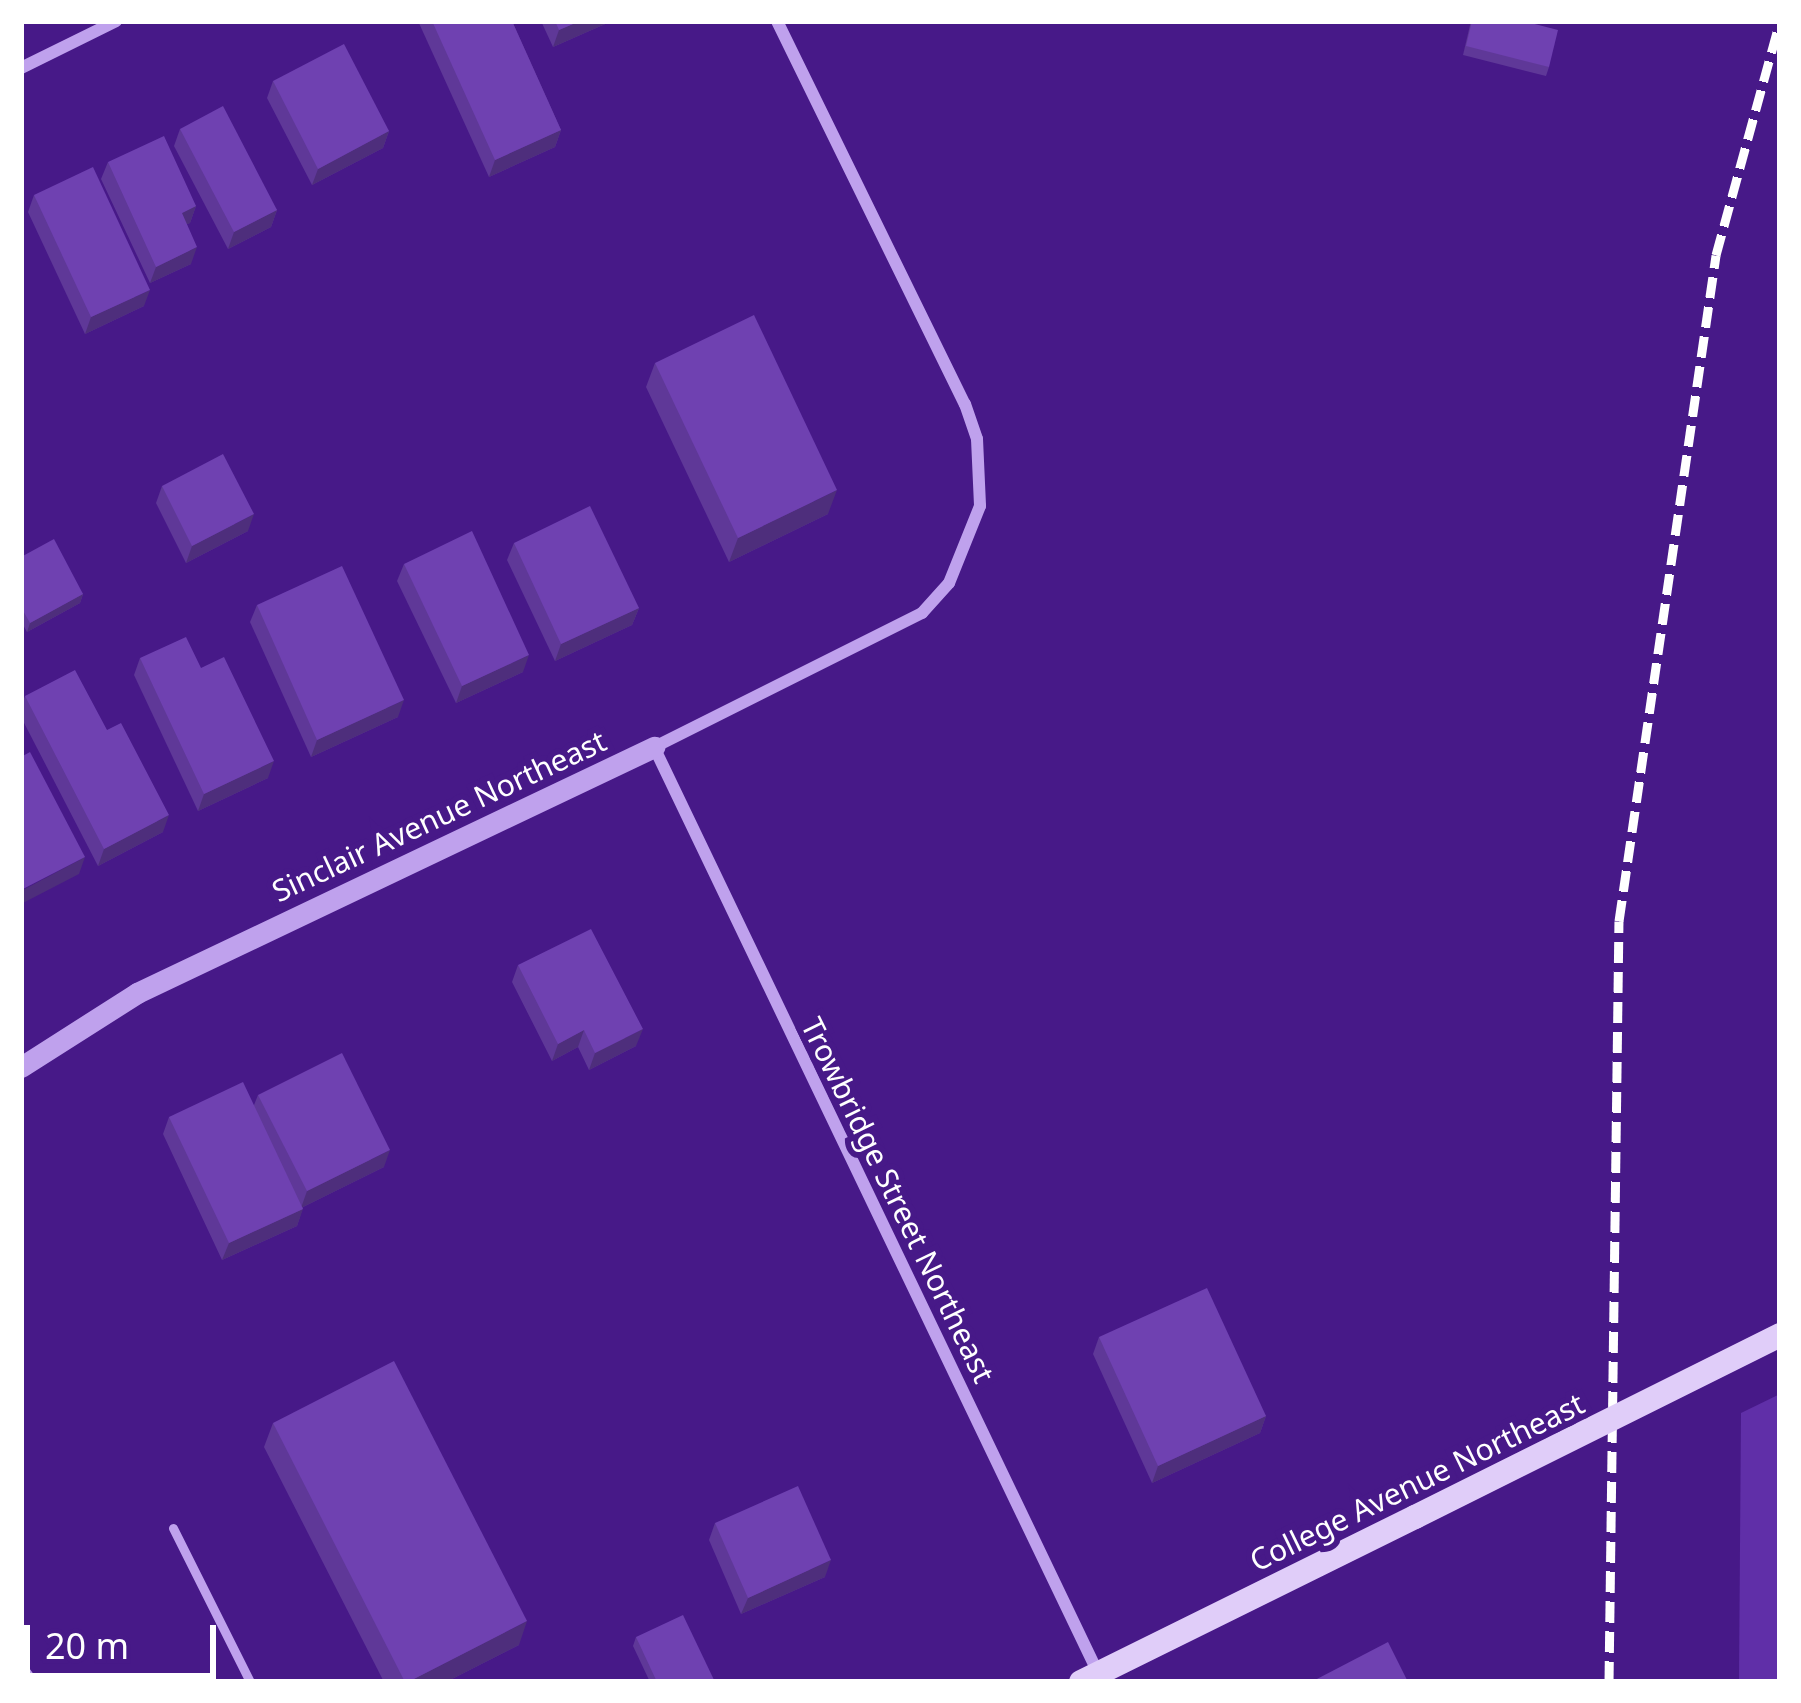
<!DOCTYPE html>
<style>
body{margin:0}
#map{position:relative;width:1801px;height:1703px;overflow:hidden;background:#471988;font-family:"Noto Sans",sans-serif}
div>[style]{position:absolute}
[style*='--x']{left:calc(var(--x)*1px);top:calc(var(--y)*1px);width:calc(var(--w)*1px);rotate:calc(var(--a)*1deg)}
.green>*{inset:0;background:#602fa8}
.service>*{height:9px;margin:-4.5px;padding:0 4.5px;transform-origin:4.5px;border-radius:4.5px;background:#bfa1ed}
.minor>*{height:12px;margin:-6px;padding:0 6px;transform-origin:6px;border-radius:6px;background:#bfa1ed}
.tertiary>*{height:21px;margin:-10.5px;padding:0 10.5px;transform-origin:10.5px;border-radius:10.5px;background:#bfa1ed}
.secondary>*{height:24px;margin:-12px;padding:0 12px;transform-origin:12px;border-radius:12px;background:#e0cdf9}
.rail>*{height:9px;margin-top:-4.5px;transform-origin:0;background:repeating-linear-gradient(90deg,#fff 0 21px,transparent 0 30px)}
.secondary-bridge>*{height:24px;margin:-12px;padding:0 12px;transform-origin:12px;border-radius:12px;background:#e0cdf9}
.wall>*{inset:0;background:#5f3898}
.shaded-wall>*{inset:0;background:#4e2e7c}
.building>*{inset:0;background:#6f41b1}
span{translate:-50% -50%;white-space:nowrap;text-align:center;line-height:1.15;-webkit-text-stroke:12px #471988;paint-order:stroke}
.street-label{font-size:30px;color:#fff}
.frame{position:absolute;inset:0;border:24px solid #fff;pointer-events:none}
.scale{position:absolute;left:24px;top:1625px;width:192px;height:54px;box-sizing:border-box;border:6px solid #fff;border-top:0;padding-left:15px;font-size:36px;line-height:42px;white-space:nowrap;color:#fff;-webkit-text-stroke:9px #471988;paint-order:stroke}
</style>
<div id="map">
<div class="green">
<i style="clip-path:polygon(1780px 1394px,1780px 1682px,1739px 1682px,1741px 1413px)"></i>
</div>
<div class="service">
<i style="--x:173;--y:1528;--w:172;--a:63.4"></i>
</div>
<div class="minor">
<i style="--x:777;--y:21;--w:427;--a:63.9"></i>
<i style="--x:965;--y:404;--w:37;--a:71"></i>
<i style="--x:977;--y:439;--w:67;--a:87.4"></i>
<i style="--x:980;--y:506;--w:83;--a:111.9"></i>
<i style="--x:949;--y:583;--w:40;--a:132"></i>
<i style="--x:922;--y:613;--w:300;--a:153.4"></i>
<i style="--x:654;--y:747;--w:1027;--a:64.38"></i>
<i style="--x:21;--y:68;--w:106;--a:-26.3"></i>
</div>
<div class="tertiary">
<i style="--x:21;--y:1067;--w:138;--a:-32.5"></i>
<i style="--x:137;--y:993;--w:573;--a:-25.45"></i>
<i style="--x:21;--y:1675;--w:9;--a:54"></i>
</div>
<div class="secondary">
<i style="--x:1081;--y:1682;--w:373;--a:-26.3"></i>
</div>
<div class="rail">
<i style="--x:1609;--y:1682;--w:761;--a:-89.25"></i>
<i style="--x:1619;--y:921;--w:673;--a:-81.71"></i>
<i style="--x:1716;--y:255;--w:243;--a:-74.7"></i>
</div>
<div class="secondary-bridge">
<i style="--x:1415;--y:1517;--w:408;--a:-26.5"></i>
</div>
<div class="wall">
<i style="clip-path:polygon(418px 21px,512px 21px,561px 130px,555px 147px,489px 177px)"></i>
<i style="clip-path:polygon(541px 21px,612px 21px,553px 47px)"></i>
<i style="clip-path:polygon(1471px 21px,1523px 21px,1549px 67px,1546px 76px,1463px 55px)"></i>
<i style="clip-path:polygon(273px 81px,389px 131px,383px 148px,312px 185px,267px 98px)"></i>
<i style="clip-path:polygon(180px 129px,277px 210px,271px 227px,228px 249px,174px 146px)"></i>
<i style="clip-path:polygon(108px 162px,196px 206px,190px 223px,187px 224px,191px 264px,150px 283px,101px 179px)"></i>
<i style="clip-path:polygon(34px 195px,144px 306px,85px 334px,28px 212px)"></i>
<i style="clip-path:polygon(655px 363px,828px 514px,729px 562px,646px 387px)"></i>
<i style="clip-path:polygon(162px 486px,248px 531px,186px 563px,156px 503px)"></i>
<i style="clip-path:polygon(514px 543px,639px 608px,632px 625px,555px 661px,507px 560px)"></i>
<i style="clip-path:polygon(21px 557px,83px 594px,80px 603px,27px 632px,21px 621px)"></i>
<i style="clip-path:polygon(404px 564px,523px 672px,456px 703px,397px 581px)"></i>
<i style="clip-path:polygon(257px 605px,398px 717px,311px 757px,250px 622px)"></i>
<i style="clip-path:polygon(140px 658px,201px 668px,268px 778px,198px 811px,134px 675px)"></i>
<i style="clip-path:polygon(25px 696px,107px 730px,163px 832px,98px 866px,21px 717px,21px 706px)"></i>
<i style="clip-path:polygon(518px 965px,636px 1046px,589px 1070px,578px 1047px,552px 1061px,512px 982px)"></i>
<i style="clip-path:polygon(258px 1095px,384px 1167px,303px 1207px,297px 1226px,222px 1260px,163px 1134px,169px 1117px,254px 1105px)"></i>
<i style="clip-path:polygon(1099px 1337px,1266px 1416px,1260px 1433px,1152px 1483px,1093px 1354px)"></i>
<i style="clip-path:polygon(273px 1423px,519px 1645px,446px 1682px,384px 1682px,264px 1447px)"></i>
<i style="clip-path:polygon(715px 1523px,825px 1577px,741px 1614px,709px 1540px)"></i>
<i style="clip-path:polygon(636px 1637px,715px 1682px,650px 1682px,633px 1646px)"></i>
</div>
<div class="shaded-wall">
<i style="clip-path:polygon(580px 21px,612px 21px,553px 47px,559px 30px)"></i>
<i style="clip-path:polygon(561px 130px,555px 147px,489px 177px,495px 160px)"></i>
<i style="clip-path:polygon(389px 131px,383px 148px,312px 185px,318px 169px)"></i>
<i style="clip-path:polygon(196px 206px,190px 223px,176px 229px,182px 213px)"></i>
<i style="clip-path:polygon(277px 210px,271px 227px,228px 249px,234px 232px)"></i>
<i style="clip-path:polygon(197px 247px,191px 264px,150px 283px,156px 267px)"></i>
<i style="clip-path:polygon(150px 290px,144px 306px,85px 334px,91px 317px)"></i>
<i style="clip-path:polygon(837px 490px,828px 514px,729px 562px,738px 538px)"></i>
<i style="clip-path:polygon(254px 514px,248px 531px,186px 563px,192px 546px)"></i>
<i style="clip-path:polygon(83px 594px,80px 603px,27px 632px,30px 623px)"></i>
<i style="clip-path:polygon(639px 608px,632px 625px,555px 661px,561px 644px)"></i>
<i style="clip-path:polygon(529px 655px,523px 672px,456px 703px,462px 686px)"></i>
<i style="clip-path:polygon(404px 700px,398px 717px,311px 757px,317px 740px)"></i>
<i style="clip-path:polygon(274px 761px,268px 778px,198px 811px,204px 794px)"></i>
<i style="clip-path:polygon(169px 815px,163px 832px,98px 866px,104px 849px)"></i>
<i style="clip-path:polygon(85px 857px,79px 874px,21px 904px,21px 891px)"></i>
<i style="clip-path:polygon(643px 1029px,636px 1046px,589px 1070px,595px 1053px)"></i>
<i style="clip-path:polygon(584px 1030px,578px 1047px,552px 1061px,558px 1044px)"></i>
<i style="clip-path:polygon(390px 1150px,384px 1167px,301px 1208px,307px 1191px)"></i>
<i style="clip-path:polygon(303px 1209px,297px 1226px,222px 1260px,229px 1243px)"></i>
<i style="clip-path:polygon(1266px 1416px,1260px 1433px,1152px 1483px,1158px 1466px)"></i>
<i style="clip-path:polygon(831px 1560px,825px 1577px,741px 1614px,748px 1598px)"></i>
<i style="clip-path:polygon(527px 1621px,519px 1645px,446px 1682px,408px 1682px)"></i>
</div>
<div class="building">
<i style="clip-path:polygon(432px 21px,512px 21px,561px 130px,495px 160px)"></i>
<i style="clip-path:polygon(555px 21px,580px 21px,559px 30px)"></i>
<i style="clip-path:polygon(1472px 21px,1523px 21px,1558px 30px,1549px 67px,1466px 46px)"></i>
<i style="clip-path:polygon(344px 44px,389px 131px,318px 169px,273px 81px)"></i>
<i style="clip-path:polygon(223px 106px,277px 210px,234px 232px,180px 129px)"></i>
<i style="clip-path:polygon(164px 136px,196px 206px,182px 213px,197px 247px,156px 267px,108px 162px)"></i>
<i style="clip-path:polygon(93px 167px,150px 290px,91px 317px,34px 195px)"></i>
<i style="clip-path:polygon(754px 315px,837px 490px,738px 538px,655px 363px)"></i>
<i style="clip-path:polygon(223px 454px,254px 514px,192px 546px,162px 486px)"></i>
<i style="clip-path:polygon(590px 506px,639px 608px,561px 644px,514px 543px)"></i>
<i style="clip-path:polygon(472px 531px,529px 655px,462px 686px,404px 564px)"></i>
<i style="clip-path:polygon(54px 539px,83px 594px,30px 623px,21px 607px,21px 557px)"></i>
<i style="clip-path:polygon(342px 566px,404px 700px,317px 740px,257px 605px)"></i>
<i style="clip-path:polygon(186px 637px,201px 668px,224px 657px,274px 761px,204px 794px,140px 658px)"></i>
<i style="clip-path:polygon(75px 670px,107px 730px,121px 723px,169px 815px,104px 849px,25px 696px)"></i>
<i style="clip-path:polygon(30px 752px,85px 857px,21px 890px,21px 757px)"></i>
<i style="clip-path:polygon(591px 929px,643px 1029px,595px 1053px,584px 1030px,558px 1044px,518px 965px)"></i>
<i style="clip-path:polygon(342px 1053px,390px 1150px,307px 1191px,258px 1095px)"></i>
<i style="clip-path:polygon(243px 1082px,303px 1209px,229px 1243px,169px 1117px)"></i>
<i style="clip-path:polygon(1207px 1288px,1266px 1416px,1158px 1466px,1099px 1337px)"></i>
<i style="clip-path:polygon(394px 1361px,527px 1621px,408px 1682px,405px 1682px,273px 1423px)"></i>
<i style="clip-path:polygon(798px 1486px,831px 1560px,748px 1598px,715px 1523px)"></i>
<i style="clip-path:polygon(683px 1615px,715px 1682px,657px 1682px,636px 1637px)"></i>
<i style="clip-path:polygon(1388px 1642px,1408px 1682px,1317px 1682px,1315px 1680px)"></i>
</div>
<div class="street-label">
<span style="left:439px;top:816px;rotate:-25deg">Sinclair Avenue Northeast</span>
<span style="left:898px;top:1200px;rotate:64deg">Trowbridge Street Northeast</span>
<span style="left:1417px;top:1482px;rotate:-26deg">College Avenue Northeast</span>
</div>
<div class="frame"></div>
<div class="scale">20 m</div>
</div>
